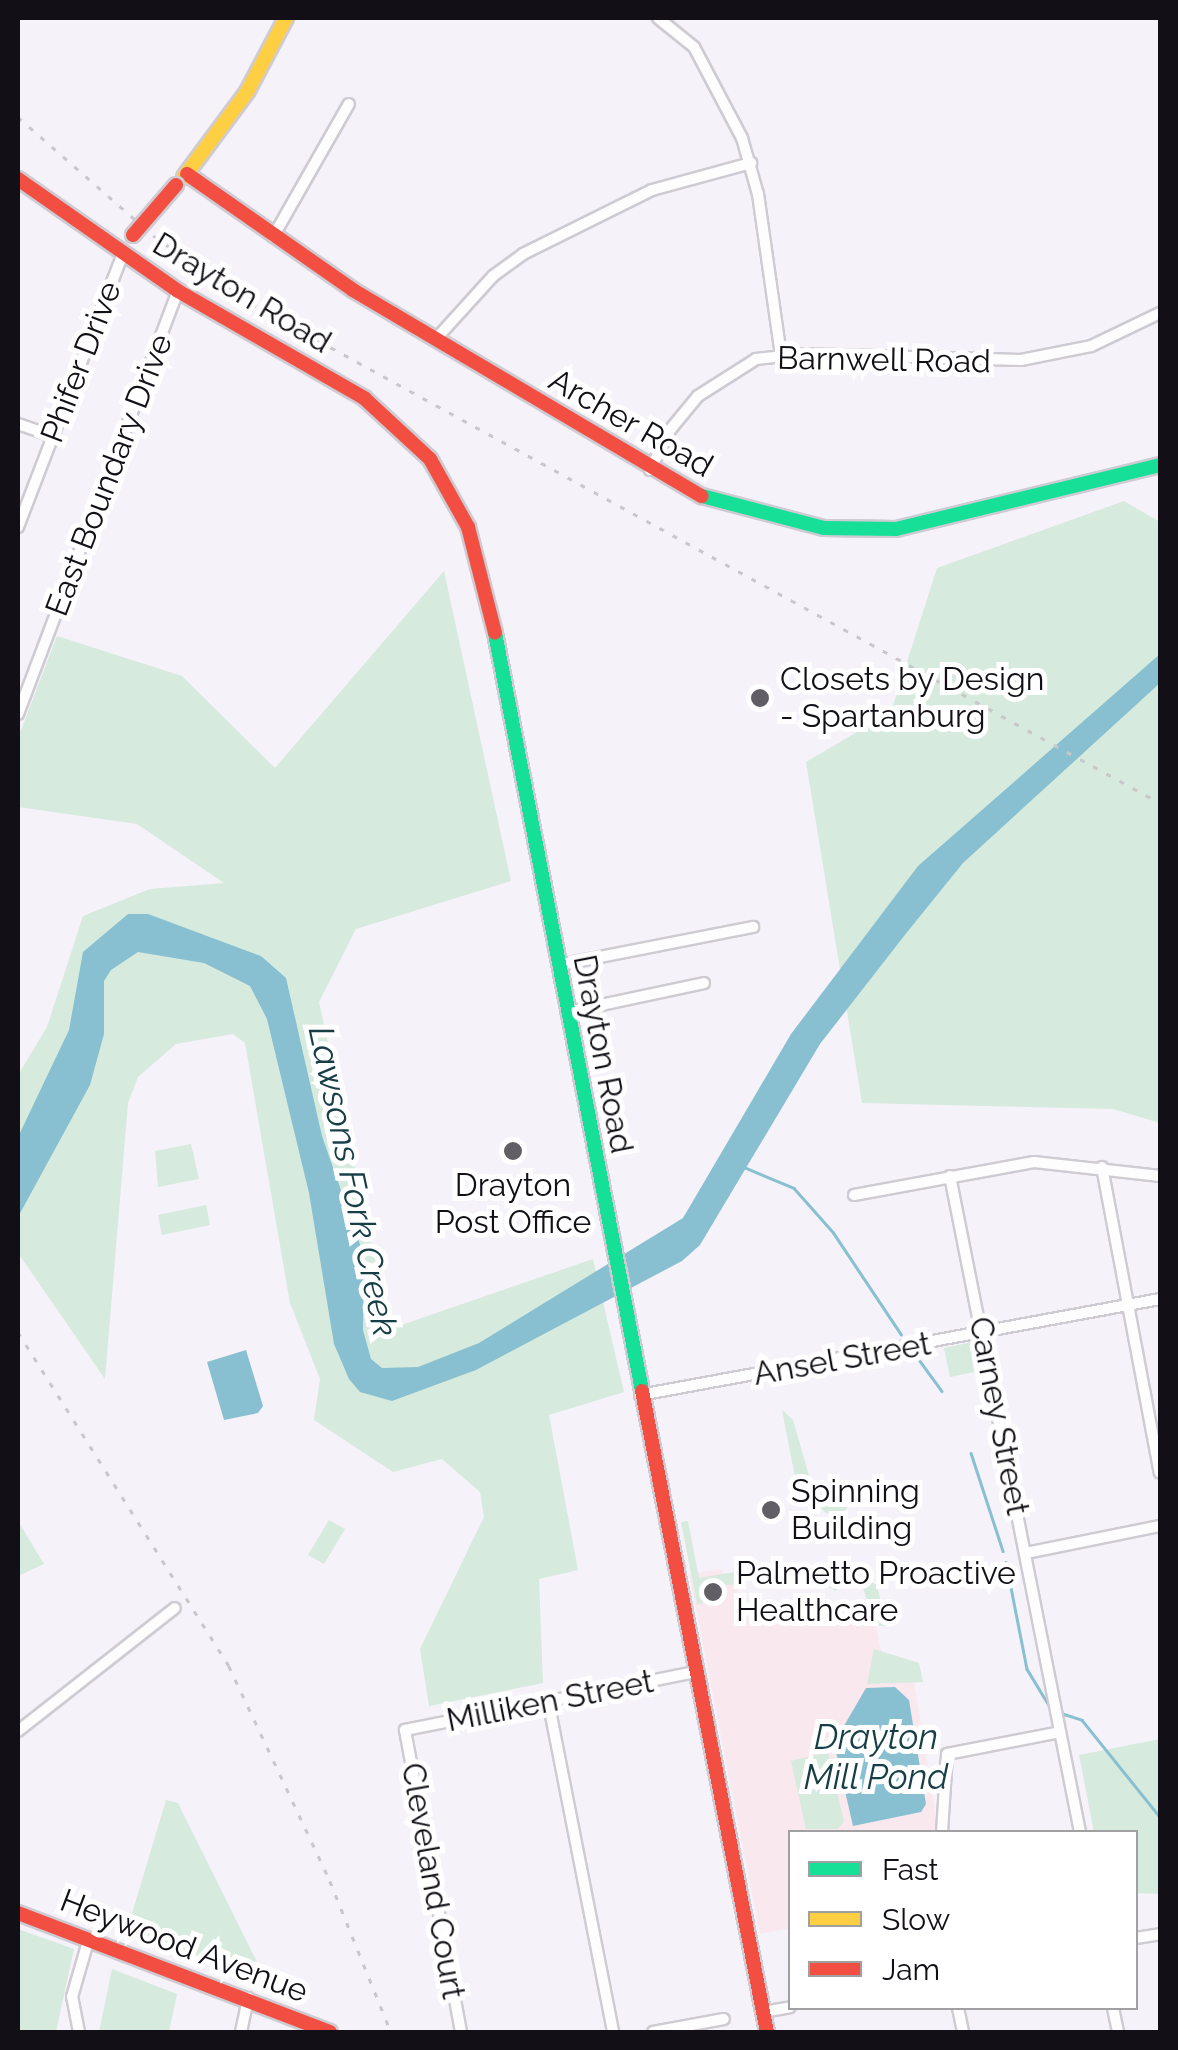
<!DOCTYPE html>
<style>
body{margin:0}
#map{position:relative;width:1178px;height:2050px;overflow:hidden;background:#f6f2fa;font-family:Raleway,sans-serif}
div>[style]{position:absolute}
[style*='--x']{left:calc(var(--x)*1px);top:calc(var(--y)*1px);width:calc(var(--w)*1px);rotate:calc(var(--a)*1deg)}
.commercial>*{inset:0;background:#f9e9ee}
.green>*{inset:0;background:#d6eadd}
.round{border-radius:50%}
.water>*{inset:0;background:#88c0d1}
.stream>*{height:2.5px;margin:-1.25px;padding:0 1.25px;transform-origin:1.25px;border-radius:1.25px;background:#88c0d1}
.roads{filter:drop-shadow(2px 0 #cecbd2) drop-shadow(-2px 0 #cecbd2) drop-shadow(0 2px #cecbd2) drop-shadow(0 -2px #cecbd2)}
.street>*{height:10px;margin:-5px;padding:0 5px;transform-origin:5px;border-radius:5px;background:#fefdfe}
.fast>*{height:14px;margin:-7px;padding:0 7px;transform-origin:7px;border-radius:7px;background:#16e098}
.slow>*{height:14px;margin:-7px;padding:0 7px;transform-origin:7px;border-radius:7px;background:#ffcf43}
.jam>*{height:14px;margin:-7px;padding:0 7px;transform-origin:7px;border-radius:7px;background:#f24e42}
.rail>*{height:2.5px;margin-top:-1.25px;transform-origin:0;background:repeating-linear-gradient(90deg,#c8c7ca 0 5px,transparent 0 15px)}
.bridges{filter:drop-shadow(2px 0 #cecbd2) drop-shadow(-2px 0 #cecbd2) drop-shadow(0 2px #cecbd2) drop-shadow(0 -2px #cecbd2)}
.jam-bridge>*{height:14px;margin:-7px;padding:0 7px;transform-origin:7px;border-radius:7px;background:#f24e42}
.dots>*{width:28px;height:28px;translate:-50% -50%;box-sizing:border-box;border:5px solid #fff;border-radius:50%}
span{translate:-50% -50%;white-space:nowrap;text-align:center;line-height:1.15;-webkit-text-stroke:10px #fff;paint-order:stroke}
.street-label{font-size:32px;color:#120f16}
.poi-label{font-size:32px;color:#120f16}
.left{translate:0 -50%;text-align:left}
.water-label{font-size:35px;color:#173d47;font-style:italic}
.frame{position:absolute;inset:0;border:20px solid #120f16;pointer-events:none}
.legend{position:absolute;left:788px;top:1830px;width:350px;height:180px;box-sizing:border-box;background:#fff;border:2px solid #a09fa2;margin:0;padding:12px 18px;list-style:none;font-size:30px;color:#120f16}
.legend li{display:flex;align-items:center;gap:20px;height:50px}
.legend b{width:50px;border:2px solid #a09fa2}
</style>
<div id="map">
<div class="commercial">
<i style="clip-path:polygon(720px 1569px,734px 1583px,750px 1622px,870px 1598px,887px 1679px,913px 1675px,936px 1816px,938px 1832px,790px 1832px,790px 1928px,760px 1934px,689px 1574px)"></i>
</div>
<div class="green">
<i style="clip-path:polygon(1124px 501px,1160px 522px,1160px 1123px,1113px 1109px,862px 1103px,806px 762px,891px 712px,937px 568px)"></i>
<i style="clip-path:polygon(444px 571px,511px 881px,356px 929px,319px 1002px,390px 1329px,593px 1259px,624px 1392px,549px 1415px,578px 1570px,539px 1579px,543px 1683px,429px 1706px,420px 1649px,484px 1517px,480px 1492px,442px 1459px,393px 1472px,314px 1420px,320px 1379px,290px 1303px,245px 1043px,233px 1034px,176px 1044px,138px 1077px,128px 1103px,105px 1379px,18px 1253px,18px 1075px,47px 1027px,83px 916px,150px 889px,224px 883px,137px 824px,18px 807px,18px 738px,57px 636px,182px 676px,275px 768px)"></i>
<i style="clip-path:polygon(191px 1144px,199px 1179px,158px 1187px,155px 1151px)"></i>
<i style="clip-path:polygon(206px 1205px,210px 1225px,162px 1235px,158px 1215px)"></i>
<i style="clip-path:polygon(972px 1342px,984px 1370px,950px 1377px,944px 1348px)"></i>
<i style="clip-path:polygon(782px 1410px,793px 1420px,816px 1500px,800px 1503px)"></i>
<i class="round" style="left:819px;top:1485px;width:30px;height:30px"></i>
<i style="clip-path:polygon(329px 1520px,345px 1529px,324px 1564px,308px 1555px)"></i>
<i style="clip-path:polygon(18px 1521px,44px 1564px,18px 1576px)"></i>
<i style="clip-path:polygon(688px 1521px,699px 1578px,740px 1571px,742px 1585px,701px 1584px,703px 1603px,697px 1604px,681px 1522px)"></i>
<i style="clip-path:polygon(845px 1570px,877px 1585px,886px 1626px,875px 1626px,862px 1585px,847px 1583px,835px 1591px,825px 1584px)"></i>
<i style="clip-path:polygon(874px 1649px,919px 1663px,923px 1682px,867px 1684px)"></i>
<i style="clip-path:polygon(1160px 1739px,1160px 1894px,1136px 1893px,1136px 1832px,1094px 1832px,1079px 1755px)"></i>
<i style="clip-path:polygon(828px 1752px,844px 1822px,837px 1829px,806px 1829px,791px 1761px)"></i>
<i style="clip-path:polygon(166px 1800px,178px 1803px,260px 1968px,252px 1976px,127px 1930px)"></i>
<i style="clip-path:polygon(18px 1929px,74px 1949px,56px 2032px,18px 2032px)"></i>
<i style="clip-path:polygon(112px 1969px,177px 1994px,169px 2032px,99px 2032px)"></i>
</div>
<div class="water">
<i style="clip-path:polygon(1160px 654px,1160px 683px,963px 863px,904px 936px,820px 1044px,700px 1245px,682px 1261px,476px 1370px,392px 1401px,360px 1392px,349px 1379px,334px 1344px,309px 1193px,267px 1019px,250px 986px,204px 963px,138px 952px,111px 970px,104px 981px,104px 1034px,90px 1085px,18px 1217px,18px 1137px,69px 1030px,83px 952px,128px 914px,148px 914px,261px 956px,286px 978px,322px 1136px,364px 1256px,363px 1330px,371px 1359px,382px 1368px,418px 1367px,479px 1343px,683px 1218px,791px 1034px,918px 866px)"></i>
<i style="clip-path:polygon(246px 1350px,263px 1406px,258px 1413px,224px 1420px,207px 1362px)"></i>
<i style="clip-path:polygon(895px 1687px,909px 1700px,926px 1804px,921px 1812px,853px 1826px,834px 1743px,866px 1688px)"></i>
</div>
<div class="stream">
<i style="--x:746;--y:1168;--w:52;--a:22.6"></i>
<i style="--x:794;--y:1188;--w:59;--a:48.4"></i>
<i style="--x:833;--y:1232;--w:123;--a:56.3"></i>
<i style="--x:920;--y:1361;--w:37;--a:54"></i>
<i style="--x:971;--y:1453;--w:103;--a:71.9"></i>
<i style="--x:1006;--y:1562;--w:109;--a:78.9"></i>
<i style="--x:1027;--y:1669;--w:50;--a:58.8"></i>
<i style="--x:1061;--y:1713;--w:22;--a:18"></i>
<i style="--x:1082;--y:1720;--w:124;--a:51.2"></i>
</div>
<div class="roads">
<div class="street">
<i style="--x:658;--y:18;--w:46;--a:38.9"></i>
<i style="--x:694;--y:47;--w:103;--a:62.2"></i>
<i style="--x:742;--y:138;--w:58;--a:74.1"></i>
<i style="--x:758;--y:194;--w:163;--a:81.9"></i>
<i style="--x:273;--y:237;--w:153;--a:-60.3"></i>
<i style="--x:435;--y:340;--w:86;--a:-47.8"></i>
<i style="--x:493;--y:276;--w:37;--a:-36"></i>
<i style="--x:523;--y:254;--w:144;--a:-26.4"></i>
<i style="--x:652;--y:190;--w:103;--a:-15.3"></i>
<i style="--x:18;--y:424;--w:36;--a:19"></i>
<i style="--x:650;--y:470;--w:45;--a:-63.4"></i>
<i style="--x:670;--y:430;--w:44;--a:-50.5"></i>
<i style="--x:698;--y:396;--w:69;--a:-32.5"></i>
<i style="--x:756;--y:359;--w:46;--a:-6.2"></i>
<i style="--x:802;--y:354;--w:219;--a:1.6"></i>
<i style="--x:1021;--y:360;--w:71;--a:-11.3"></i>
<i style="--x:1091;--y:346;--w:76;--a:-25.6"></i>
<i style="--x:18;--y:527;--w:292;--a:-69"></i>
<i style="--x:18;--y:714;--w:452;--a:-69.3"></i>
<i style="--x:559;--y:965;--w:198;--a:-11.1"></i>
<i style="--x:568;--y:1012;--w:139;--a:-12"></i>
<i style="--x:1102;--y:1167;--w:311;--a:79.3"></i>
<i style="--x:950;--y:1176;--w:669;--a:78.79"></i>
<i style="--x:854;--y:1195;--w:183;--a:-10.4"></i>
<i style="--x:1034;--y:1162;--w:127;--a:6.3"></i>
<i style="--x:640;--y:1395;--w:529;--a:-10.46"></i>
<i style="--x:1026;--y:1553;--w:137;--a:-11.4"></i>
<i style="--x:548;--y:1700;--w:338;--a:78.9"></i>
<i style="--x:18;--y:1731;--w:199;--a:-38.1"></i>
<i style="--x:942;--y:1832;--w:78;--a:-86.3"></i>
<i style="--x:947;--y:1754;--w:115;--a:-11"></i>
<i style="--x:1136;--y:1938;--w:24;--a:-9"></i>
<i style="--x:958;--y:2008;--w:25;--a:78"></i>
<i style="--x:1113;--y:2008;--w:25;--a:78"></i>
<i style="--x:763;--y:2012;--w:27;--a:-10"></i>
<i style="--x:79;--y:2032;--w:36;--a:-101"></i>
<i style="--x:72;--y:1997;--w:61;--a:-73.9"></i>
<i style="--x:241;--y:2032;--w:35;--a:-78"></i>
<i style="--x:461;--y:2032;--w:307;--a:-100.5"></i>
<i style="--x:405;--y:1730;--w:296;--a:-11.3"></i>
<i style="--x:653;--y:2032;--w:72;--a:-10.4"></i>
</div>
<div class="fast">
<i style="--x:702;--y:496;--w:126;--a:14.7"></i>
<i style="--x:824;--y:528;--w:72;--a:0.8"></i>
<i style="--x:896;--y:529;--w:272;--a:-13.6"></i>
<i style="--x:495;--y:633;--w:772;--a:79.02"></i>
</div>
<div class="slow">
<i style="--x:184;--y:177;--w:106;--a:-53.5"></i>
<i style="--x:247;--y:92;--w:84;--a:-62.2"></i>
</div>
<div class="jam">
<i style="--x:187;--y:174;--w:203;--a:34.9"></i>
<i style="--x:353;--y:290;--w:405;--a:30.6"></i>
<i style="--x:18;--y:179;--w:195;--a:35"></i>
<i style="--x:178;--y:291;--w:215;--a:29.9"></i>
<i style="--x:364;--y:398;--w:90;--a:42.7"></i>
<i style="--x:430;--y:459;--w:78;--a:60.8"></i>
<i style="--x:468;--y:527;--w:109;--a:75.7"></i>
<i style="--x:642;--y:1391;--w:653;--a:78.97"></i>
<i style="--x:18;--y:1913;--w:334;--a:20.9"></i>
</div>
</div>
<div class="rail">
<i style="--x:18;--y:117;--w:181;--a:41.2"></i>
<i style="--x:154;--y:236;--w:119;--a:34.8"></i>
<i style="--x:252;--y:304;--w:1036;--a:28.79"></i>
<i style="--x:18;--y:1332;--w:395;--a:57.7"></i>
<i style="--x:229;--y:1666;--w:238;--a:64.8"></i>
<i style="--x:330;--y:1881;--w:163;--a:68"></i>
</div>
<div class="bridges">
<div class="jam-bridge">
<i style="--x:133;--y:235;--w:66;--a:-49.3"></i>
</div>
</div>
<div class="dots">
<i style="left:760px;top:698px;background:#625e66"></i>
<i style="left:513px;top:1151px;background:#625e66"></i>
<i style="left:771px;top:1510px;background:#625e66"></i>
<i style="left:713px;top:1592px;background:#625e66"></i>
</div>
<div class="street-label">
<span style="left:242px;top:293px;rotate:31deg">Drayton Road</span>
<span style="left:884px;top:360px;rotate:1deg">Barnwell Road</span>
<span style="left:81px;top:362px;rotate:-69deg">Phifer Drive</span>
<span style="left:631px;top:423px;rotate:30deg">Archer Road</span>
<span style="left:109px;top:475px;rotate:-69deg">East Boundary Drive</span>
<span style="left:603px;top:1054px;rotate:79deg">Drayton Road</span>
<span style="left:842px;top:1359px;rotate:-10deg">Ansel Street</span>
<span style="left:999px;top:1416px;rotate:79deg">Carney Street</span>
<span style="left:550px;top:1701px;rotate:-11deg">Milliken Street</span>
<span style="left:433px;top:1881px;rotate:80deg">Cleveland Court</span>
<span style="left:184px;top:1946px;rotate:21deg">Heywood Avenue</span>
</div>
<div class="poi-label">
<span class="left" style="left:780px;top:698px">Closets by Design<br>- Spartanburg</span>
<span style="left:513px;top:1204px">Drayton<br>Post Office</span>
<span class="left" style="left:791px;top:1510px">Spinning<br>Building</span>
<span class="left" style="left:736px;top:1592px">Palmetto Proactive<br>Healthcare</span>
</div>
<div class="water-label">
<span style="left:353px;top:1181px;rotate:78deg">Lawsons Fork Creek</span>
<span style="left:876px;top:1757px">Drayton<br>Mill Pond</span>
</div>
<div class="frame"></div>
<ul class="legend">
<li><b style="height:12px;background:#16e098"></b>Fast</li>
<li><b style="height:12px;background:#ffcf43"></b>Slow</li>
<li><b style="height:12px;background:#f24e42"></b>Jam</li>
</ul>
</div>
